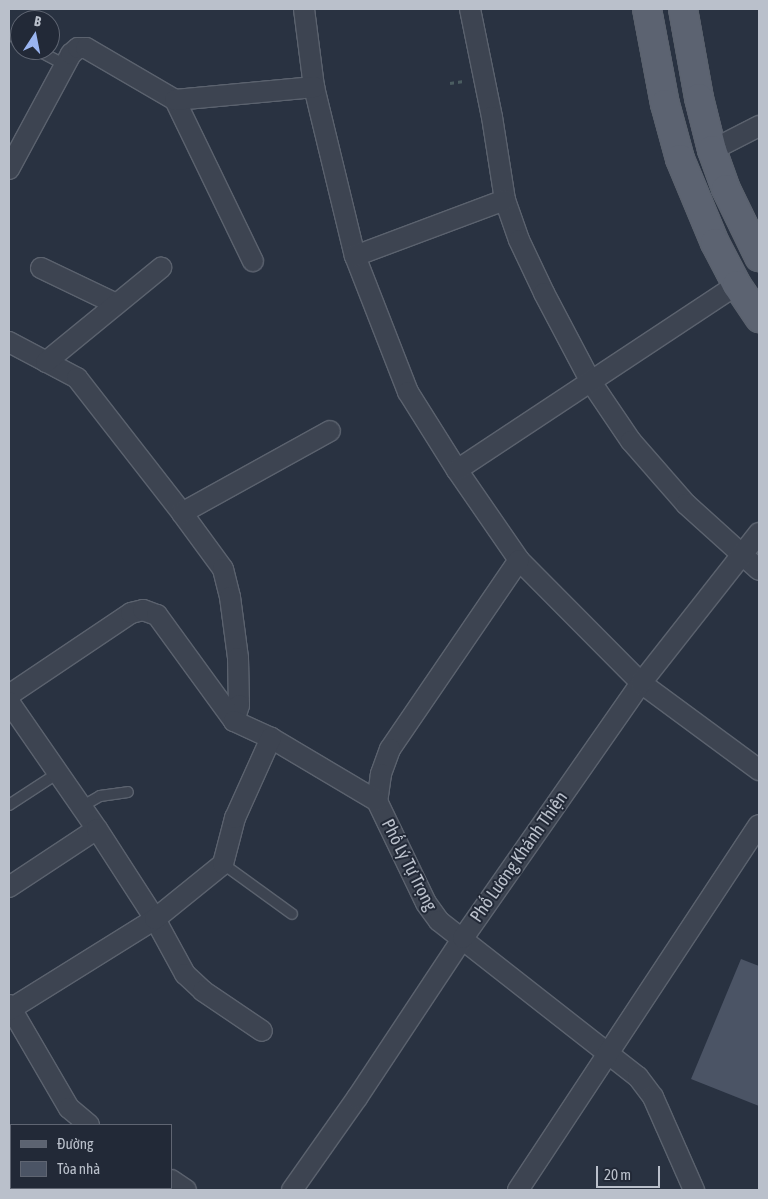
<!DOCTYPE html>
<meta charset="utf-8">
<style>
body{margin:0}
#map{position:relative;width:768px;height:1199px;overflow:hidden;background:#293241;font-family:"Asap Condensed",sans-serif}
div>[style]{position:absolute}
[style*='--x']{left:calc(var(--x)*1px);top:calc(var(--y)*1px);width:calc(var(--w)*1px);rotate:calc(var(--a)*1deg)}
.building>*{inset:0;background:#4b5465}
.path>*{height:3px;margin-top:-1.5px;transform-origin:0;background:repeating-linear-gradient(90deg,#4b5d61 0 4px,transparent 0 8px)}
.roads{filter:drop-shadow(1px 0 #5b626e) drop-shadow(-1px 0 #5b626e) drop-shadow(0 1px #5b626e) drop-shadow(0 -1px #5b626e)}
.lane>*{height:10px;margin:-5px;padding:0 5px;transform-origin:5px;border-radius:5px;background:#3d4451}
.street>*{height:20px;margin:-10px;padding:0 10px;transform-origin:10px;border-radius:10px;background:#3d4451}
.primary>*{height:28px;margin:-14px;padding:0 14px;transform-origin:14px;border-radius:14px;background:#5c6371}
span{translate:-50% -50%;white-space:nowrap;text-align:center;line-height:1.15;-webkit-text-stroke:4px #222937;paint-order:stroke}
.street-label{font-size:18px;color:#bac0cb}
.frame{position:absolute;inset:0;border:10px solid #bac0cb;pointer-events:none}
.legend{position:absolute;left:10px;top:1124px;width:162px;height:65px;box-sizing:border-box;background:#222937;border:1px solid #5f6572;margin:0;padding:6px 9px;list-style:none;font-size:15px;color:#bac0cb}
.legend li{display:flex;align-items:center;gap:10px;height:25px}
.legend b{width:25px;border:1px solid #5f6572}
.north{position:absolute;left:10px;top:10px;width:50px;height:50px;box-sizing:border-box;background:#222937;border:1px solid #5f6572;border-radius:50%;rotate:11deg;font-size:14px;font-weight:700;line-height:20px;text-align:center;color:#bac0cb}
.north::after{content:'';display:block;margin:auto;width:18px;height:22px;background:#9ab5f1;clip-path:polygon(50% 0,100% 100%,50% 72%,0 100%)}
.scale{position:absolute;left:596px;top:1166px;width:64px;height:22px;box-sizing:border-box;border:2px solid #bac0cb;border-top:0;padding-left:6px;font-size:15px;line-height:18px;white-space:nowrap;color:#bac0cb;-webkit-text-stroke:4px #222937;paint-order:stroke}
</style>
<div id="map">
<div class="building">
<i style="clip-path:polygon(741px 959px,759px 966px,759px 1106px,691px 1079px)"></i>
</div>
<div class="path">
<i style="--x:450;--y:83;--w:14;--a:-8"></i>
</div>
<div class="roads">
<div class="lane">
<i style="--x:15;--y:38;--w:6;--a:31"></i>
<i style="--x:37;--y:50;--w:32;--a:28"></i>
<i style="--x:9;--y:805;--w:59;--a:-33.1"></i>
<i style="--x:81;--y:807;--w:22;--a:-30"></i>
<i style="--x:100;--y:796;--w:28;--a:-8"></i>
<i style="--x:223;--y:864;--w:85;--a:35.9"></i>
</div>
<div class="street">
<i style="--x:304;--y:9;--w:79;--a:82.7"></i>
<i style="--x:314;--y:87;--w:174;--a:76.4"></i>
<i style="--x:355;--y:256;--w:146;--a:68.7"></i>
<i style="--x:408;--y:392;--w:92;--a:57.9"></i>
<i style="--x:457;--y:470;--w:109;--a:55.4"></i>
<i style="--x:519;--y:560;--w:173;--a:45.2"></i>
<i style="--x:641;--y:683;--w:147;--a:36.4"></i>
<i style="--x:470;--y:9;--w:110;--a:78.5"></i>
<i style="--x:492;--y:117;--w:84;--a:81.1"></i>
<i style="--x:505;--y:200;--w:42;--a:70.7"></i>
<i style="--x:519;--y:240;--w:59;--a:64.7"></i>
<i style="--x:544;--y:293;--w:101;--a:62.2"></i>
<i style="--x:591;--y:382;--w:71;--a:55.9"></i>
<i style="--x:631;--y:441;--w:84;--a:48.9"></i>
<i style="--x:686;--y:504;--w:98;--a:42.1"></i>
<i style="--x:175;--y:100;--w:179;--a:64.2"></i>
<i style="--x:712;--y:150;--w:53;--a:-27.1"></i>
<i style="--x:9;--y:169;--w:131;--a:-61.7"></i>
<i style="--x:71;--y:54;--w:9;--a:-41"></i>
<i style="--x:78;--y:48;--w:8;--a:0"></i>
<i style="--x:86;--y:48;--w:103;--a:30.3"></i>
<i style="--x:175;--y:100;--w:140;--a:-5.3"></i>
<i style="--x:355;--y:256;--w:160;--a:-20.5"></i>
<i style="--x:41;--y:268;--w:83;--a:25.6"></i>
<i style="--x:9;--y:342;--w:77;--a:27.9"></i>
<i style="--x:77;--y:378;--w:171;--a:52.1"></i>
<i style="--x:182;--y:513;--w:69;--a:53.8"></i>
<i style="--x:223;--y:569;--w:29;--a:76"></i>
<i style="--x:230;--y:597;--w:62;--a:82.5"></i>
<i style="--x:238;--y:658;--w:47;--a:88.8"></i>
<i style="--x:239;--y:705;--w:17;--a:107"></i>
<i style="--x:46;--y:362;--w:149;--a:-39.3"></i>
<i style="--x:457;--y:470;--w:336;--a:-33.5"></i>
<i style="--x:182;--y:513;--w:169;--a:-29"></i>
<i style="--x:519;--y:560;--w:229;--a:124.3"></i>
<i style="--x:390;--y:749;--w:27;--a:110"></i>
<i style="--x:381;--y:774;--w:27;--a:98"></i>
<i style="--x:377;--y:801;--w:113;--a:64.3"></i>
<i style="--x:426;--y:903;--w:22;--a:54"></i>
<i style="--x:439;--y:921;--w:253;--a:38.1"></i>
<i style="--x:638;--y:1077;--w:25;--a:53"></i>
<i style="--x:653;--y:1097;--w:102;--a:66.2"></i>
<i style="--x:9;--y:695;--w:147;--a:-33.9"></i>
<i style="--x:131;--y:613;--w:12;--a:-14"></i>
<i style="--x:143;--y:610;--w:15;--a:20"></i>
<i style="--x:157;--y:615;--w:131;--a:54"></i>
<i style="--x:234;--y:721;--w:41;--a:24.7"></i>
<i style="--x:271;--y:738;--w:123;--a:30.7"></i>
<i style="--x:9;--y:702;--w:155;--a:55.3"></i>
<i style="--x:9;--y:887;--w:105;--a:-33.4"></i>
<i style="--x:97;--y:829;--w:107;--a:57.2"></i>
<i style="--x:155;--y:919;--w:63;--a:61.4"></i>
<i style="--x:185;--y:974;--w:25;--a:43"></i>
<i style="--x:203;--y:991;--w:71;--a:34.1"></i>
<i style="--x:9;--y:1005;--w:119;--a:59.8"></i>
<i style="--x:69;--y:1108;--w:26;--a:40"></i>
<i style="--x:9;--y:1010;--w:172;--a:-31.9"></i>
<i style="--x:155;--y:919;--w:87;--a:-39"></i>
<i style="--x:223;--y:864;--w:48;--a:-75.4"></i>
<i style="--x:235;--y:818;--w:88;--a:-65.8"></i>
<i style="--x:171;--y:1180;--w:18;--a:34"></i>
<i style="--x:292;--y:1190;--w:113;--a:-54.8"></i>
<i style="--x:357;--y:1098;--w:192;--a:-56.5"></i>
<i style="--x:463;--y:938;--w:311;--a:-55.1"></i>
<i style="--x:641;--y:683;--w:191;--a:-51.8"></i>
<i style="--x:518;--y:1190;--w:437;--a:-56.6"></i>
</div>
<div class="primary">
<i style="--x:647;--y:9;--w:97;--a:79.3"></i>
<i style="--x:665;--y:104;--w:57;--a:74.7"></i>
<i style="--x:680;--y:159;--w:91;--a:67.4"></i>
<i style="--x:715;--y:243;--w:47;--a:62.4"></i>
<i style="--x:737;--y:285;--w:40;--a:56"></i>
<i style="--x:683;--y:9;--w:90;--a:79.8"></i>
<i style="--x:699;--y:98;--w:54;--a:76"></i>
<i style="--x:712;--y:150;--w:41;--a:70.3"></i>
<i style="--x:726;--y:189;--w:76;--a:64.1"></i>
</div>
</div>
<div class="street-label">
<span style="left:519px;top:857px;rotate:-55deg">Phố Lương Khánh Thiện</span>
<span style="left:409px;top:865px;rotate:63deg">Phố Lý Tự Trọng</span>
</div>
<div class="frame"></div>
<ul class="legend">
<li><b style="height:6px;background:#5c6371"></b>Đường</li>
<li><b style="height:14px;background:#4b5465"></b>Tòa nhà</li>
</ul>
<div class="north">B</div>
<div class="scale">20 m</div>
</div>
